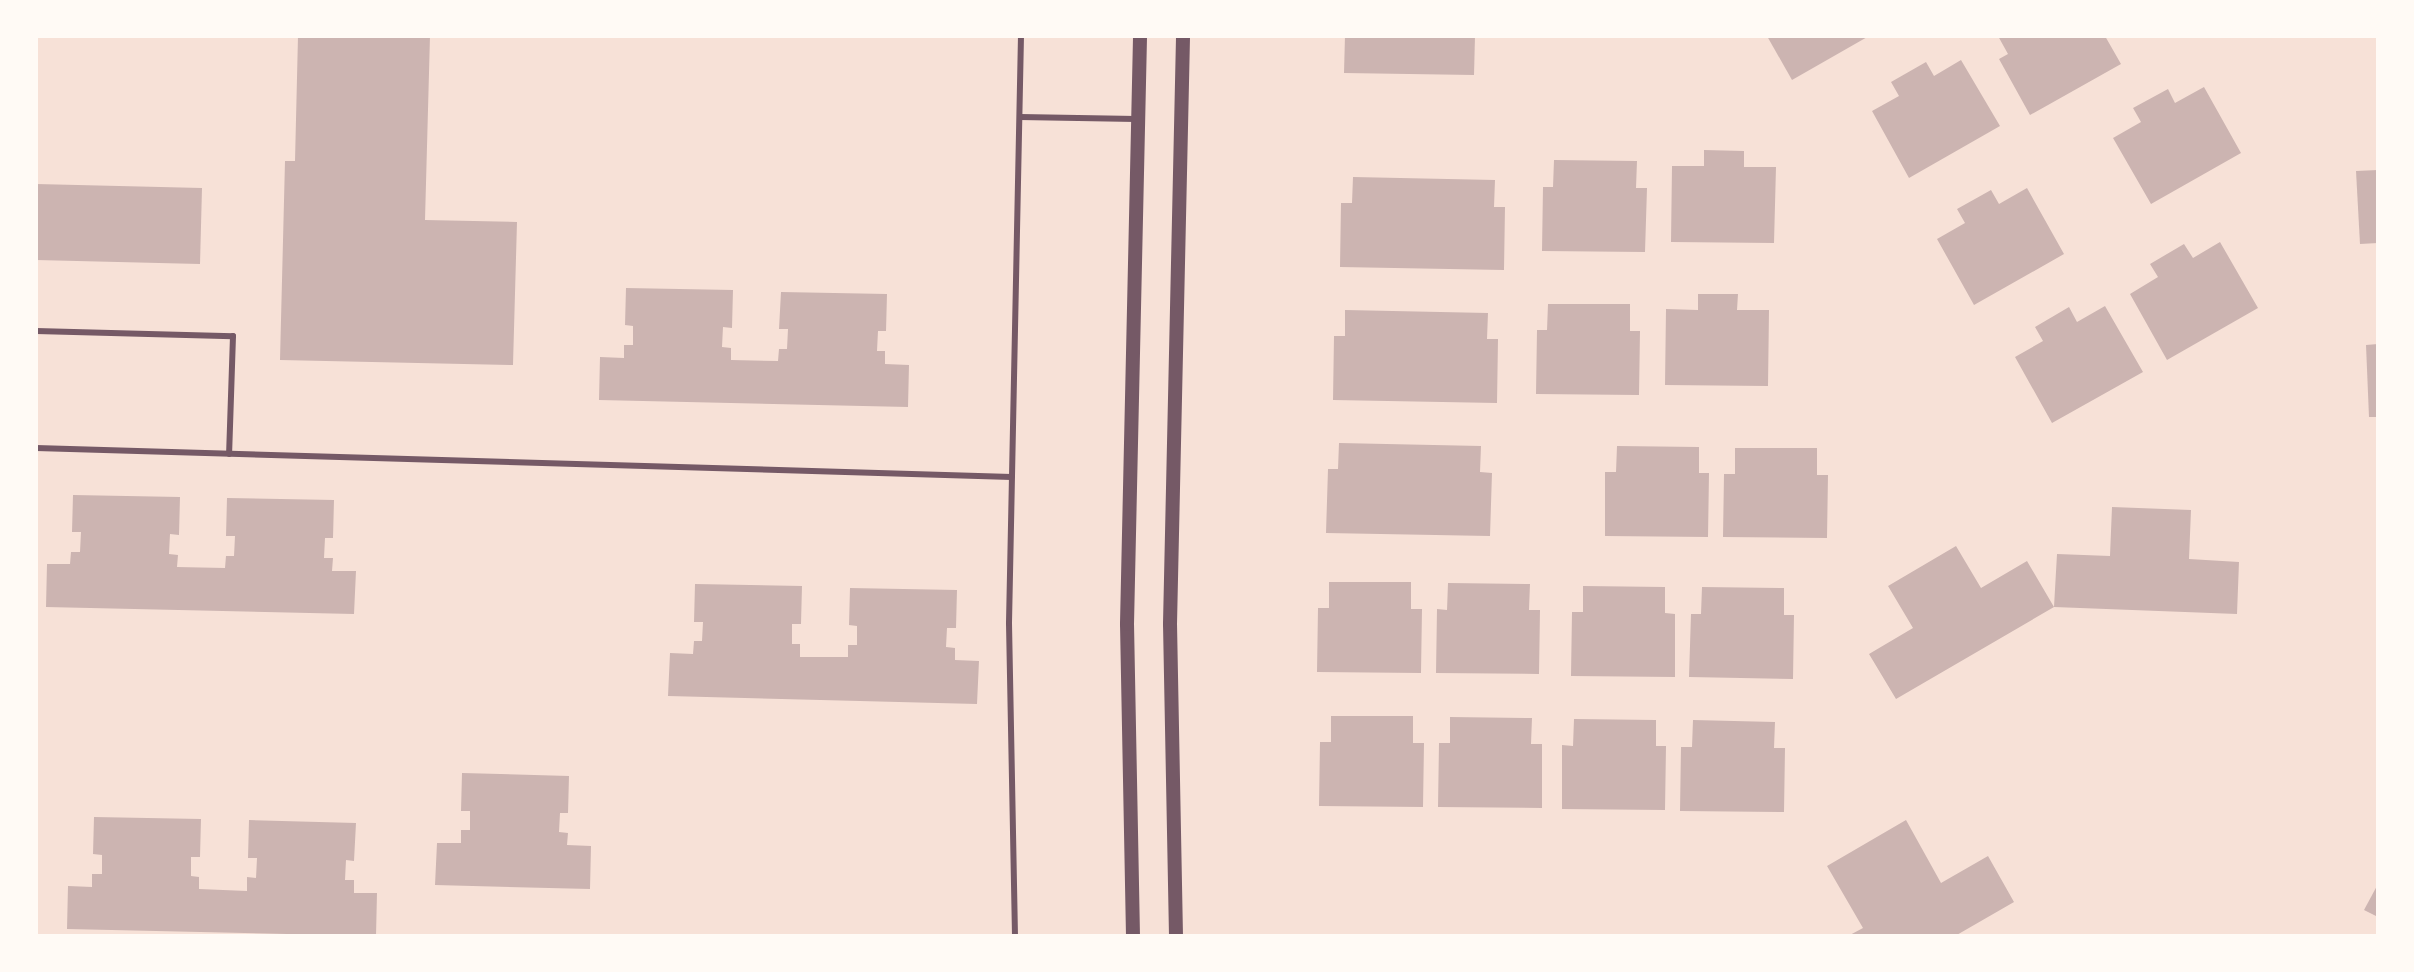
<!DOCTYPE html>
<style>
body{margin:0}
#map{position:relative;width:2414px;height:972px;overflow:hidden;background:#f7e1d7;font-family:"Times New Roman",serif}
div>[style]{position:absolute}
[style*='--x']{left:calc(var(--x)*1px);top:calc(var(--y)*1px);width:calc(var(--w)*1px);rotate:calc(var(--a)*1deg)}
.building>*{inset:0;background:#ccb4b1}
.service>*{height:6px;margin:-3px;padding:0 3px;transform-origin:3px;border-radius:3px;background:#755966}
.tertiary>*{height:14px;margin:-7px;padding:0 7px;transform-origin:7px;border-radius:7px;background:#755966}
span{translate:-50% -50%;white-space:nowrap;text-align:center;line-height:1.15;-webkit-text-stroke:6px #fffaf5;paint-order:stroke}
.frame{position:absolute;inset:0;border:38px solid #fffaf5;pointer-events:none}
</style>
<div id="map">
<div class="building">
<i style="clip-path:polygon(298px 36px,430px 36px,425px 220px,517px 222px,513px 365px,280px 360px,285px 161px,295px 161px)"></i>
<i style="clip-path:polygon(1345px 36px,1475px 36px,1474px 75px,1344px 73px)"></i>
<i style="clip-path:polygon(1767px 36px,1869px 36px,1792px 80px)"></i>
<i style="clip-path:polygon(1998px 36px,2105px 36px,2121px 64px,2030px 115px,1999px 59px,2008px 54px)"></i>
<i style="clip-path:polygon(1961px 60px,2000px 126px,1909px 178px,1872px 111px,1899px 96px,1891px 82px,1926px 62px,1934px 76px)"></i>
<i style="clip-path:polygon(2204px 87px,2241px 153px,2151px 204px,2113px 138px,2141px 122px,2133px 108px,2168px 89px,2175px 103px)"></i>
<i style="clip-path:polygon(1704px 150px,1744px 151px,1744px 167px,1776px 167px,1774px 243px,1671px 242px,1672px 166px,1704px 166px)"></i>
<i style="clip-path:polygon(1554px 160px,1637px 161px,1636px 188px,1647px 188px,1645px 252px,1542px 251px,1543px 187px,1553px 187px)"></i>
<i style="clip-path:polygon(2378px 170px,2378px 243px,2360px 244px,2356px 171px)"></i>
<i style="clip-path:polygon(1353px 177px,1495px 180px,1494px 207px,1505px 207px,1504px 270px,1340px 267px,1341px 203px,1352px 203px)"></i>
<i style="clip-path:polygon(36px 184px,202px 188px,200px 264px,36px 260px)"></i>
<i style="clip-path:polygon(2027px 188px,2064px 254px,1974px 305px,1937px 239px,1965px 223px,1957px 209px,1991px 190px,1999px 204px)"></i>
<i style="clip-path:polygon(2220px 242px,2258px 308px,2167px 360px,2130px 294px,2158px 277px,2150px 264px,2184px 244px,2193px 258px)"></i>
<i style="clip-path:polygon(626px 288px,733px 290px,732px 328px,723px 327px,722px 347px,731px 348px,731px 360px,778px 361px,779px 349px,787px 349px,788px 329px,779px 329px,781px 292px,887px 294px,886px 331px,878px 331px,877px 351px,885px 351px,885px 364px,909px 365px,908px 407px,599px 400px,600px 357px,624px 358px,624px 345px,633px 345px,633px 326px,625px 325px)"></i>
<i style="clip-path:polygon(1698px 294px,1738px 294px,1737px 310px,1769px 310px,1768px 386px,1665px 385px,1666px 309px,1698px 310px)"></i>
<i style="clip-path:polygon(1548px 304px,1630px 304px,1630px 331px,1640px 331px,1639px 395px,1536px 394px,1537px 330px,1547px 330px)"></i>
<i style="clip-path:polygon(2105px 306px,2143px 372px,2052px 423px,2015px 357px,2043px 341px,2035px 327px,2069px 307px,2077px 322px)"></i>
<i style="clip-path:polygon(1345px 310px,1488px 313px,1487px 339px,1498px 339px,1497px 403px,1333px 400px,1334px 336px,1345px 336px)"></i>
<i style="clip-path:polygon(2378px 344px,2378px 417px,2369px 417px,2366px 345px)"></i>
<i style="clip-path:polygon(1339px 443px,1481px 446px,1480px 472px,1492px 473px,1490px 536px,1326px 533px,1328px 469px,1338px 469px)"></i>
<i style="clip-path:polygon(1617px 446px,1699px 447px,1699px 473px,1709px 473px,1708px 537px,1605px 536px,1605px 472px,1616px 472px)"></i>
<i style="clip-path:polygon(1735px 448px,1817px 448px,1817px 475px,1828px 475px,1827px 538px,1723px 537px,1724px 474px,1735px 474px)"></i>
<i style="clip-path:polygon(73px 495px,180px 497px,179px 535px,170px 534px,169px 554px,178px 555px,177px 567px,225px 568px,226px 556px,234px 556px,235px 536px,226px 536px,227px 498px,334px 500px,333px 538px,325px 538px,324px 558px,333px 558px,332px 571px,356px 571px,354px 614px,46px 607px,47px 564px,70px 564px,71px 552px,80px 552px,81px 532px,72px 532px)"></i>
<i style="clip-path:polygon(2112px 507px,2191px 510px,2189px 559px,2239px 562px,2237px 614px,2054px 607px,1896px 699px,1869px 654px,1913px 628px,1888px 586px,1956px 546px,1981px 588px,2027px 561px,2054px 607px,2057px 554px,2110px 556px)"></i>
<i style="clip-path:polygon(1329px 582px,1411px 582px,1411px 609px,1422px 609px,1421px 673px,1317px 672px,1318px 608px,1329px 608px)"></i>
<i style="clip-path:polygon(1448px 583px,1530px 584px,1529px 610px,1540px 610px,1539px 674px,1436px 673px,1437px 609px,1447px 610px)"></i>
<i style="clip-path:polygon(695px 584px,802px 586px,801px 624px,792px 624px,792px 644px,800px 644px,800px 657px,848px 657px,848px 645px,857px 645px,857px 626px,849px 625px,850px 588px,957px 590px,956px 628px,947px 628px,946px 647px,955px 648px,955px 660px,979px 661px,977px 704px,668px 696px,670px 653px,693px 654px,694px 641px,702px 641px,703px 622px,694px 622px)"></i>
<i style="clip-path:polygon(1583px 586px,1665px 587px,1665px 613px,1675px 614px,1675px 677px,1571px 676px,1572px 612px,1583px 612px)"></i>
<i style="clip-path:polygon(1702px 587px,1784px 588px,1784px 615px,1794px 615px,1793px 679px,1689px 677px,1691px 614px,1701px 614px)"></i>
<i style="clip-path:polygon(1331px 716px,1413px 716px,1413px 743px,1424px 743px,1423px 807px,1319px 806px,1320px 742px,1331px 742px)"></i>
<i style="clip-path:polygon(1450px 717px,1532px 718px,1531px 744px,1542px 744px,1542px 808px,1438px 807px,1439px 743px,1450px 743px)"></i>
<i style="clip-path:polygon(1574px 719px,1656px 720px,1656px 746px,1666px 746px,1665px 810px,1562px 809px,1562px 745px,1573px 746px)"></i>
<i style="clip-path:polygon(1693px 720px,1775px 722px,1774px 748px,1785px 748px,1784px 812px,1680px 811px,1681px 747px,1692px 747px)"></i>
<i style="clip-path:polygon(462px 773px,569px 776px,568px 813px,560px 813px,559px 832px,568px 833px,567px 845px,591px 846px,590px 889px,435px 885px,437px 843px,461px 843px,461px 830px,470px 830px,470px 811px,461px 811px)"></i>
<i style="clip-path:polygon(94px 817px,201px 819px,200px 857px,191px 857px,191px 876px,199px 877px,199px 889px,247px 891px,247px 877px,256px 878px,257px 858px,248px 858px,249px 820px,356px 823px,354px 861px,346px 860px,345px 880px,354px 880px,354px 893px,377px 893px,376px 936px,67px 929px,68px 886px,92px 887px,92px 874px,102px 874px,102px 855px,93px 854px)"></i>
<i style="clip-path:polygon(1906px 820px,1941px 883px,1988px 856px,2014px 902px,1955px 936px,1848px 936px,1863px 928px,1827px 866px)"></i>
<i style="clip-path:polygon(2378px 884px,2378px 917px,2364px 910px)"></i>
</div>
<div class="service">
<i style="--x:1020;--y:117;--w:116;--a:1"></i>
<i style="--x:36;--y:331;--w:197;--a:1.5"></i>
<i style="--x:233;--y:336;--w:118;--a:91.9"></i>
<i style="--x:36;--y:448;--w:976;--a:1.7"></i>
<i style="--x:1015;--y:936;--w:313;--a:-91.1"></i>
<i style="--x:1009;--y:623;--w:587;--a:-88.83"></i>
</div>
<div class="tertiary">
<i style="--x:1133;--y:936;--w:312;--a:-91.1"></i>
<i style="--x:1127;--y:624;--w:588;--a:-88.73"></i>
<i style="--x:1176;--y:936;--w:312;--a:-91.1"></i>
<i style="--x:1170;--y:624;--w:588;--a:-88.73"></i>
</div>
<div class="frame"></div>
</div>
